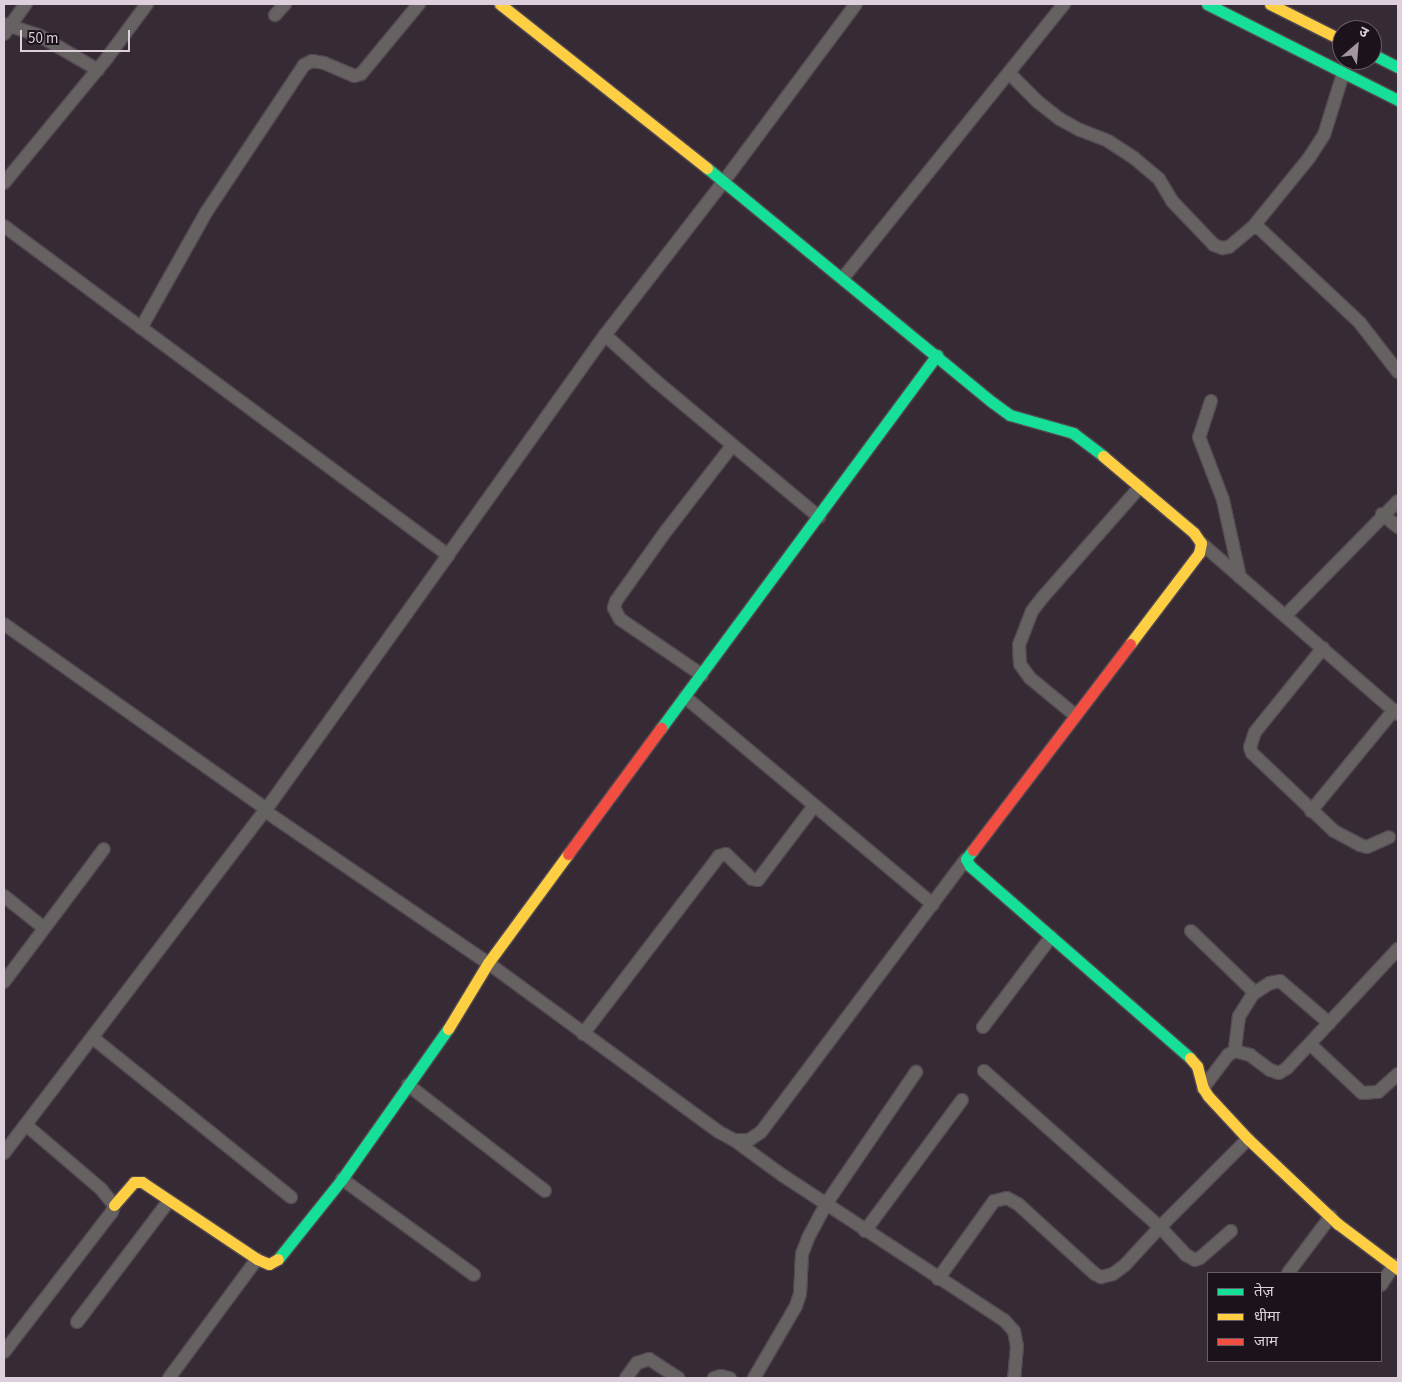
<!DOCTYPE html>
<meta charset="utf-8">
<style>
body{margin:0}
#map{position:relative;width:1402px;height:1382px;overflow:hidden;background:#362a34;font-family:"Source Sans 3","Noto Sans Devanagari",sans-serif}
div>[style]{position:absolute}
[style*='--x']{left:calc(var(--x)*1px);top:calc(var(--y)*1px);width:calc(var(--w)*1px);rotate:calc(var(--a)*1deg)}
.roads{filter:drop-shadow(1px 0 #534951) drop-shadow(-1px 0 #534951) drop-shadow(0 1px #534951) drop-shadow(0 -1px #534951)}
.street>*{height:12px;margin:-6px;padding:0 6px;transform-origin:6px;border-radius:6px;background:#666262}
.fast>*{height:11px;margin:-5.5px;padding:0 5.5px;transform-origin:5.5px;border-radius:5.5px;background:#16e098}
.slow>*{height:11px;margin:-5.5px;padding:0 5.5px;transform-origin:5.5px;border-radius:5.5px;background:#ffcf43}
.jam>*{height:11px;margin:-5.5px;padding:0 5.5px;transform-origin:5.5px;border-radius:5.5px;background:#f24e42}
span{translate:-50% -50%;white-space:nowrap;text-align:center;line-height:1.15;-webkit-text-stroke:4px #1b121b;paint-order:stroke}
.frame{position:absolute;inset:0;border:5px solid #ddd0dc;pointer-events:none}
.legend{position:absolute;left:1207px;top:1272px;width:175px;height:90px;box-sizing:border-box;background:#1b121b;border:1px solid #695e68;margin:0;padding:6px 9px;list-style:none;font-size:15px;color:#ddd0dc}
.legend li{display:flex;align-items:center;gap:10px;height:25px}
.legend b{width:25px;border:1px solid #695e68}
.north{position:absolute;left:1332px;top:20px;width:50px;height:50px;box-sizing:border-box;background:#1b121b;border:1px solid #695e68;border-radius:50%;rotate:27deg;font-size:14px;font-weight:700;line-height:20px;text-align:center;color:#ddd0dc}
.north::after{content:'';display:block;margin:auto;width:18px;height:22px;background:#a396a1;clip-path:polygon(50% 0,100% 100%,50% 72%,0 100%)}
.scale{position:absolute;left:20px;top:30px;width:110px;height:22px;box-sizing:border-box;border:2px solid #ddd0dc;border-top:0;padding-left:6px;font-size:15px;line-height:18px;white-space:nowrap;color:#ddd0dc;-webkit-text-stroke:4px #1b121b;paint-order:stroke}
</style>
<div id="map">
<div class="roads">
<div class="street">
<i style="--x:275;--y:15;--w:15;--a:-48"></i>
<i style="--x:4;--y:24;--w:38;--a:18"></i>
<i style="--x:40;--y:36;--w:67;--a:30.4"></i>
<i style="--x:4;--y:34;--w:37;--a:-54"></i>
<i style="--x:1009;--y:73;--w:41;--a:45"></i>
<i style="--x:1038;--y:102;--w:28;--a:38"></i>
<i style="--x:1060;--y:119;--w:23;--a:29"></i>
<i style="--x:1080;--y:130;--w:30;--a:21"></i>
<i style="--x:1108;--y:141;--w:31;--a:33"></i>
<i style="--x:1134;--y:158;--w:33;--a:40"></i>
<i style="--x:1159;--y:179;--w:26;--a:59"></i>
<i style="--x:1172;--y:201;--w:61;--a:46.3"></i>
<i style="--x:1214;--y:245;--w:9;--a:21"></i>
<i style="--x:1222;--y:248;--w:7;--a:-8"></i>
<i style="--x:1229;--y:247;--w:30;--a:-40"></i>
<i style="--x:1252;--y:228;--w:7;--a:0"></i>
<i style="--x:1259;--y:228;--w:139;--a:43.2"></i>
<i style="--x:1360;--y:323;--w:62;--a:52.2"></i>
<i style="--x:4;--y:183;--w:162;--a:-50.5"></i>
<i style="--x:107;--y:58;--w:67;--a:-53.5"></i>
<i style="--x:4;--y:226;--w:553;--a:36.54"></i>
<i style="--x:448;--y:555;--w:270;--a:-54.5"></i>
<i style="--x:605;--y:335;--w:195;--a:-52.3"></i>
<i style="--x:724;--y:181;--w:221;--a:-53.3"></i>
<i style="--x:1252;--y:228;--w:90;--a:-50.8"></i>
<i style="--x:1309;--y:158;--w:27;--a:-57"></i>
<i style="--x:1324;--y:135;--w:64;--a:-72.7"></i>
<i style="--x:843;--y:278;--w:352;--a:-51.1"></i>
<i style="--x:141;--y:328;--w:134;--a:-60.6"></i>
<i style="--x:207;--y:211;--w:175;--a:-56.4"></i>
<i style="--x:304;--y:65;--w:9;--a:-27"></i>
<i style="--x:312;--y:61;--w:12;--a:9"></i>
<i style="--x:324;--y:63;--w:33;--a:23"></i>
<i style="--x:354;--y:76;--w:7;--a:-16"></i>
<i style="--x:361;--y:74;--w:91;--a:-50.4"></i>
<i style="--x:605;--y:335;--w:70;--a:42.1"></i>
<i style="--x:657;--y:382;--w:211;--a:39.8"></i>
<i style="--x:1211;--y:401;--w:38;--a:108"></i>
<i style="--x:1199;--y:437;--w:67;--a:69.1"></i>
<i style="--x:1223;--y:500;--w:79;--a:77.6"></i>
<i style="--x:1382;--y:514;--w:21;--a:39"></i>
<i style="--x:1201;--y:543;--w:261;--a:41"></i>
<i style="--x:1285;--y:616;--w:161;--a:-45.5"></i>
<i style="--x:4;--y:624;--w:321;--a:35.2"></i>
<i style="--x:1323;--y:648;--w:108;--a:129"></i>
<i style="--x:1255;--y:732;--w:16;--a:108"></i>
<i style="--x:1250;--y:747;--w:6;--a:72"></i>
<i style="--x:1252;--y:753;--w:113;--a:43.6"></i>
<i style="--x:1334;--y:831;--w:30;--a:28"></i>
<i style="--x:1360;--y:845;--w:7;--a:16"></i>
<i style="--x:1367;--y:847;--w:24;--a:-24"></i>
<i style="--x:702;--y:675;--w:99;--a:-145.7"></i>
<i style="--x:620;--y:619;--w:13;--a:-119"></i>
<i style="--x:614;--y:608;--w:7;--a:-74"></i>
<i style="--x:616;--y:601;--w:86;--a:-54.5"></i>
<i style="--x:666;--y:531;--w:108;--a:-52.2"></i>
<i style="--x:685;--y:697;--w:323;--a:39.9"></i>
<i style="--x:1075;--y:715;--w:58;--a:-140.6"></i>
<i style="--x:1030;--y:678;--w:17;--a:-126"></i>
<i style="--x:1020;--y:664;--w:19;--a:-93"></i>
<i style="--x:1019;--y:645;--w:36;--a:-69"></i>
<i style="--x:1032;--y:611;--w:16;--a:-52"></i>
<i style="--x:1042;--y:598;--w:148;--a:-48.6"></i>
<i style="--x:265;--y:811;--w:270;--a:34.3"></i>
<i style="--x:488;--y:963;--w:286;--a:36.2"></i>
<i style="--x:719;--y:1132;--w:17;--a:28"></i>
<i style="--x:734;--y:1140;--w:15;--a:0"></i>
<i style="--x:749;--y:1140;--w:14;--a:-34"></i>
<i style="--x:761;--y:1132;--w:341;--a:-53.1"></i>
<i style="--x:1311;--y:811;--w:131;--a:-50.6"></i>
<i style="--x:4;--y:896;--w:51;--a:38.7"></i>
<i style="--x:1191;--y:931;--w:82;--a:44"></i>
<i style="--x:1250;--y:988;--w:7;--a:63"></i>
<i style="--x:1253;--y:994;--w:26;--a:122"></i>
<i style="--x:1239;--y:1016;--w:35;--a:97"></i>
<i style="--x:4;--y:982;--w:166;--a:-53.1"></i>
<i style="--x:1253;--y:994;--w:20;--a:-33"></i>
<i style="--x:1270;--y:983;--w:10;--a:-11"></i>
<i style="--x:1280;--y:981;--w:65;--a:40.6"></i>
<i style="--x:983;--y:1027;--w:113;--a:-52.9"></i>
<i style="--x:583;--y:1034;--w:224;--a:-52.6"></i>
<i style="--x:719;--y:856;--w:7;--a:-16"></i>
<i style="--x:726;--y:854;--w:36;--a:44"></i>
<i style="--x:752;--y:879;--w:6;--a:9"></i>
<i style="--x:758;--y:880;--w:93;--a:-52.9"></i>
<i style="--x:93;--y:1038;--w:254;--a:38.8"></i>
<i style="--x:1310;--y:1044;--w:71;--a:43.3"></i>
<i style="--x:1362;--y:1093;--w:16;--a:-4"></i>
<i style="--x:1378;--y:1092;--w:27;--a:-42"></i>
<i style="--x:984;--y:1071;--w:235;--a:41.6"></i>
<i style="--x:1160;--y:1227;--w:38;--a:47"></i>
<i style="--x:1186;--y:1255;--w:10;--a:29"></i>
<i style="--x:1195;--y:1260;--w:5;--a:-22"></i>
<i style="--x:1200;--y:1258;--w:41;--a:-41.1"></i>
<i style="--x:408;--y:1085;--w:173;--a:37.7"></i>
<i style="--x:1203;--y:1088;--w:41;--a:-52.9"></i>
<i style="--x:1228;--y:1055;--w:8;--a:-30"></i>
<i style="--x:1235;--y:1051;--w:16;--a:15"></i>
<i style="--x:1250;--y:1055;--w:25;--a:37"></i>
<i style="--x:1270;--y:1070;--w:9;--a:18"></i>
<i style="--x:1279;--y:1073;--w:9;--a:-32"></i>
<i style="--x:1287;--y:1068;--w:163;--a:-47"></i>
<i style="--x:734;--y:1140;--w:59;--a:36.1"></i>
<i style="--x:782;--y:1175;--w:265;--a:33.2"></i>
<i style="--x:1004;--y:1320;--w:15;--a:48"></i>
<i style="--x:1014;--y:1331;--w:15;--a:79"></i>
<i style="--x:1017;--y:1346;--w:32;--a:95"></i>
<i style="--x:4;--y:1153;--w:430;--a:-52.7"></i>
<i style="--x:265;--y:811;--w:315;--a:-54.4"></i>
<i style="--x:342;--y:1179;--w:163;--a:36"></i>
<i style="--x:865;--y:1231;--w:163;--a:-53.5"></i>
<i style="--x:1288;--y:1273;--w:71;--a:-53"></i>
<i style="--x:938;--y:1279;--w:96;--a:-54.3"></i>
<i style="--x:994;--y:1201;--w:13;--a:-13"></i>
<i style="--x:1007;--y:1198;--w:13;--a:29"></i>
<i style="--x:1018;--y:1204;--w:104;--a:42.3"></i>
<i style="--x:1095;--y:1274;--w:7;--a:27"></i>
<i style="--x:1101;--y:1277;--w:12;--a:-14"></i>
<i style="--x:1113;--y:1274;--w:15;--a:-37"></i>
<i style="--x:1125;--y:1265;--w:52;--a:-47.4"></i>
<i style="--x:1160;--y:1227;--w:124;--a:-45"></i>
<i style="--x:1381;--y:1285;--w:24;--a:-57"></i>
<i style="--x:77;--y:1322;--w:152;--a:-52.8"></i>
<i style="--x:4;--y:1352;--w:177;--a:-52.4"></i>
<i style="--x:112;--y:1212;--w:7;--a:-74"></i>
<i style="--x:114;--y:1205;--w:21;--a:-129"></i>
<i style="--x:101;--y:1189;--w:99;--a:-139.5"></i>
<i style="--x:169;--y:1378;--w:148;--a:-53.5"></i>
<i style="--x:626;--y:1378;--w:19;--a:-54"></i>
<i style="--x:637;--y:1363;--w:13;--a:-18"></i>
<i style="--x:649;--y:1359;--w:35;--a:33"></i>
<i style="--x:714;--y:1378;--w:7;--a:-16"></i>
<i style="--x:721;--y:1376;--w:9;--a:13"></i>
<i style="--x:754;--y:1378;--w:83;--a:-59.7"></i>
<i style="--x:796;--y:1306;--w:13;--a:-72"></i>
<i style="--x:800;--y:1294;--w:40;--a:-87.1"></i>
<i style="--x:802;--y:1254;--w:17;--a:-69"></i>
<i style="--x:808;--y:1238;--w:38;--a:-62"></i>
<i style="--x:826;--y:1204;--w:160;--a:-55.7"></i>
</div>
<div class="fast">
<i style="--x:1207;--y:4;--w:214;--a:26.7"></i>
<i style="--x:1372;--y:54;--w:29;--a:27"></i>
<i style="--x:707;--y:168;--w:369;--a:39.4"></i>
<i style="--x:992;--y:402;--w:22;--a:36"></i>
<i style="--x:1010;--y:415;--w:66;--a:15.9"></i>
<i style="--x:1073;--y:433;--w:38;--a:37"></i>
<i style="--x:661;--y:728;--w:464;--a:-53.5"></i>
<i style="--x:973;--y:850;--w:11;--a:128"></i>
<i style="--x:966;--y:859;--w:8;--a:60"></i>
<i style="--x:970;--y:866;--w:292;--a:41.1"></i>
<i style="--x:278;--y:1259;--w:102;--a:-51.3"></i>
<i style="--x:342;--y:1179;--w:184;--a:-54.8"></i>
</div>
<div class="slow">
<i style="--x:500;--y:4;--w:264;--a:38.4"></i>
<i style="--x:1270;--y:4;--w:80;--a:26.6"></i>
<i style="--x:1103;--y:456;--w:119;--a:40.2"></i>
<i style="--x:1194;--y:533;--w:12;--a:55"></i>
<i style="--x:1201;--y:543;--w:10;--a:101"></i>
<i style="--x:1199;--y:553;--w:114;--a:127.2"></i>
<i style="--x:448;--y:1029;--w:77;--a:-58.8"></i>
<i style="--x:488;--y:963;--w:135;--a:-53.7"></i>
<i style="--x:1190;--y:1058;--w:11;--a:49"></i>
<i style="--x:1197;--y:1066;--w:23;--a:75"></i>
<i style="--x:1203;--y:1088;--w:9;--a:58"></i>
<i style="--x:1208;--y:1096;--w:59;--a:47.1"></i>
<i style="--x:1248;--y:1139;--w:124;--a:43.4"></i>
<i style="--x:1338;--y:1224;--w:75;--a:36.9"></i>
<i style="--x:114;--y:1205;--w:30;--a:-49"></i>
<i style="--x:134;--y:1182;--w:8;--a:0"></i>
<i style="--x:142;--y:1182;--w:138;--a:33.8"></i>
<i style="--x:257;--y:1259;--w:13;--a:23"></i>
<i style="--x:269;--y:1264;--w:10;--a:-29"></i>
</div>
<div class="jam">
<i style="--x:973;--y:850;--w:259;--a:-52.7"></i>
<i style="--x:568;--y:854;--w:157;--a:-53.6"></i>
</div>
</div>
<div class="frame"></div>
<ul class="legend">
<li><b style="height:6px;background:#16e098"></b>तेज़</li>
<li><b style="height:6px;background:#ffcf43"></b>धीमा</li>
<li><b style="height:6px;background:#f24e42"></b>जाम</li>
</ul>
<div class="north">उ</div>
<div class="scale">50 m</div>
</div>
